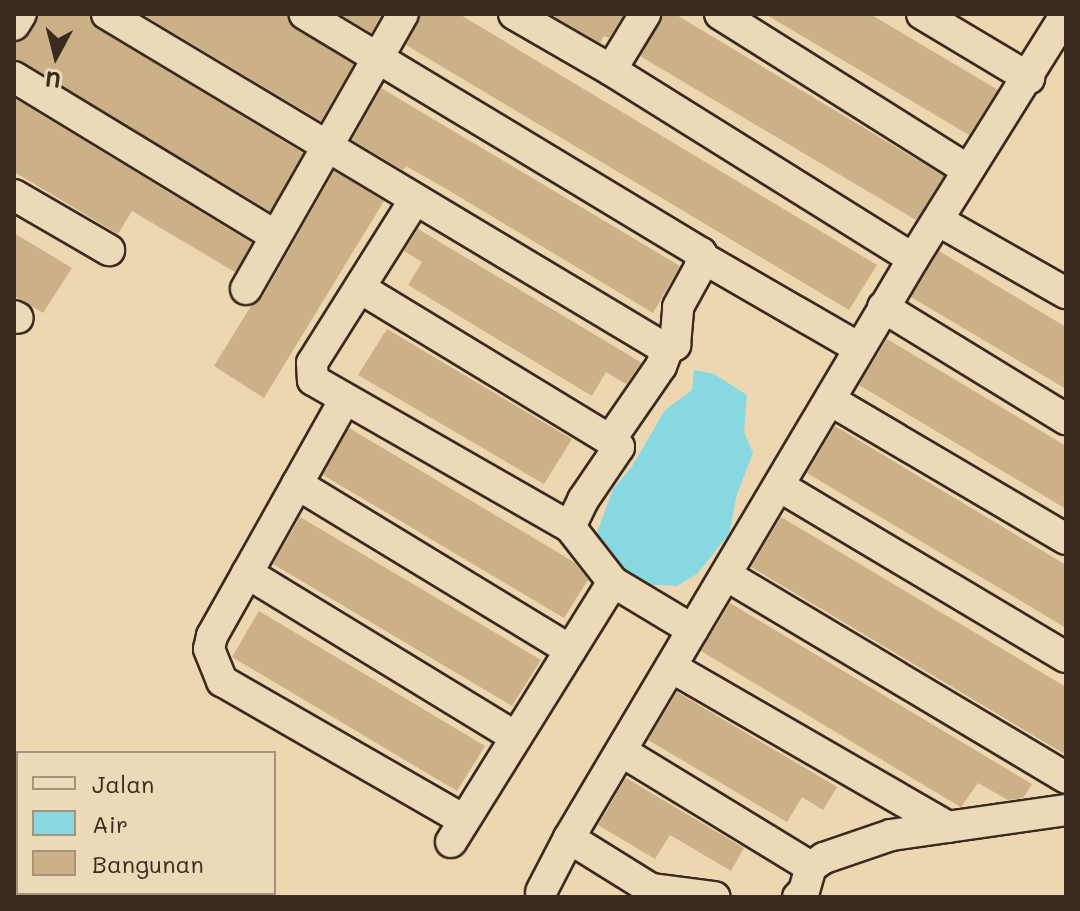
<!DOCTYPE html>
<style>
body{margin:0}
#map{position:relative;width:1080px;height:911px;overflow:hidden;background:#edd7b1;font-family:Mali,sans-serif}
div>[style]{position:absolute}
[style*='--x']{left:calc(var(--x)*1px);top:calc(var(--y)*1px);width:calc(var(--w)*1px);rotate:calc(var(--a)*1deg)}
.water>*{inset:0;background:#87d8e1}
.building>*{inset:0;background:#ccb088}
.roads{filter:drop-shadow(2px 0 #3b2a1e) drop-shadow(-2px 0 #3b2a1e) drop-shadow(0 2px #3b2a1e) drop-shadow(0 -2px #3b2a1e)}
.minor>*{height:30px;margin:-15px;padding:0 15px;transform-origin:15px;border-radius:15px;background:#ecd9b7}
span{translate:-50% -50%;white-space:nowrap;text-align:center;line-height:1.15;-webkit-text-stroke:6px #ecd9b7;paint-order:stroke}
.frame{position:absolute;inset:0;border:16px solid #3b2a1e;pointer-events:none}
.legend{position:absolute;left:16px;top:751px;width:260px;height:144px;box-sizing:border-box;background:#ecd9b7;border:2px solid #a5937a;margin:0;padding:10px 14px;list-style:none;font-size:24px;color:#3b2a1e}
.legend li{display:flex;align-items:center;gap:16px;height:40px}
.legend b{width:40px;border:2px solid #a5937a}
.north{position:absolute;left:16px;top:16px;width:80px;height:80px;-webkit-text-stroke:6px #ecd9b7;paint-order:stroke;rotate:187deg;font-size:22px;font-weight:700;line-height:32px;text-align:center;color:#3b2a1e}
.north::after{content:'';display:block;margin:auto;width:28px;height:36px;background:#3b2a1e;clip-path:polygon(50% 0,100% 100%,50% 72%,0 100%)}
</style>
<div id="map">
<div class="water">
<i style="clip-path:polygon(694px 370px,714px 374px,747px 395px,744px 432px,753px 453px,737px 494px,729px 534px,697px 574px,677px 586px,636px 584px,606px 563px,597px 533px,613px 489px,631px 468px,665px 410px,692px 390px)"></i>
</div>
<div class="building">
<i style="clip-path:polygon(39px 14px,89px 14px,98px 29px,303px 153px,270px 211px,14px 59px,14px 43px,29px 35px)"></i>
<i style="clip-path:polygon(142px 14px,287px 14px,296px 29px,354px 64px,321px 121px)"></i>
<i style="clip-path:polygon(340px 14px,382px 14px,371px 33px)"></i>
<i style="clip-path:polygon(421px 14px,459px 14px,877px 265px,849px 310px,406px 45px)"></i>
<i style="clip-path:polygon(550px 14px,624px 14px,609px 38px,604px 36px,600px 43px)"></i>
<i style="clip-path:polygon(663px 14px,675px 14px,944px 176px,916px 220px,640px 56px)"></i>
<i style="clip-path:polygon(765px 14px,870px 14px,998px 90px,969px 135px)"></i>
<i style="clip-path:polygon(381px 88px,680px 266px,653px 313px,448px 190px,406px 166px,403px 170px,352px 140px)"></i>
<i style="clip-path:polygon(14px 98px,252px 243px,235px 272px,132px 211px,118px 234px,14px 172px)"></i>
<i style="clip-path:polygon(334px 171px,384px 201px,264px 398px,214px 366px,251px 306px,262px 298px)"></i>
<i style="clip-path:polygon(418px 229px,443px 244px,642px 363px,626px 384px,606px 372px,592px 396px,502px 342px,408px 285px,422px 262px,404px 251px)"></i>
<i style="clip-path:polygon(14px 233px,72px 268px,43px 313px,14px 296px)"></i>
<i style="clip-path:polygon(939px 251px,1066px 327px,1066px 389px,911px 297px)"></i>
<i style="clip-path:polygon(387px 329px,572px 439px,544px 484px,358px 375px)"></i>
<i style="clip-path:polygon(887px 339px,1066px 446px,1066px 509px,859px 385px)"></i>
<i style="clip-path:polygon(835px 426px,1066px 565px,1066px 628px,807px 473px)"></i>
<i style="clip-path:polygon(349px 428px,574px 562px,588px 580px,564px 618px,323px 475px)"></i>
<i style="clip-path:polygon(300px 517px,541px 660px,512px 706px,273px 564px)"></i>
<i style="clip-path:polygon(781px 517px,1066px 687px,1066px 755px,751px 567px)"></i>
<i style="clip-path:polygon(730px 603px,950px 735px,1032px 784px,1023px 798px,1008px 800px,978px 783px,961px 807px,942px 796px,701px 651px)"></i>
<i style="clip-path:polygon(259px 611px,485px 746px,457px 791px,232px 657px)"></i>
<i style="clip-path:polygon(677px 692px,837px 787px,823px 810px,802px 797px,787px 822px,648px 740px)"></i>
<i style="clip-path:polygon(626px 778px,744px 848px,731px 871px,670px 835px,655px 859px,598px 825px)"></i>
</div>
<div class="roads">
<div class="minor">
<i style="--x:107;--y:14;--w:644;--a:30.95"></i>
<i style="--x:659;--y:345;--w:9;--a:18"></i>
<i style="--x:668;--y:348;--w:8;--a:-23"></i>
<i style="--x:675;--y:345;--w:38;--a:-85"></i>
<i style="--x:678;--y:307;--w:46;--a:-61.2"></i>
<i style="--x:700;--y:267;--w:14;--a:-86"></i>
<i style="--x:701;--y:253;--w:463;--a:-148.9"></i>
<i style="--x:514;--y:14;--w:112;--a:30"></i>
<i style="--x:611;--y:70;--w:356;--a:32"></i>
<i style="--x:913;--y:259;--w:673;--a:120.72"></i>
<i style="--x:569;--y:838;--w:61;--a:117.4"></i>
<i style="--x:720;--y:14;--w:291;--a:32.2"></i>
<i style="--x:922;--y:14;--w:125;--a:30.9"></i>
<i style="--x:14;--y:25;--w:13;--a:-58"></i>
<i style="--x:611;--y:70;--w:66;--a:-58.7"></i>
<i style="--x:14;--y:77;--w:304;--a:31.3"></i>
<i style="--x:14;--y:195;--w:110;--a:30.1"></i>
<i style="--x:414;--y:201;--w:191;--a:122.2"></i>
<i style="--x:312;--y:363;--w:17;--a:87"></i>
<i style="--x:313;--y:380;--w:296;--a:29.8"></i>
<i style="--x:570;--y:527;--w:70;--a:52"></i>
<i style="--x:613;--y:582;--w:93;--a:31"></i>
<i style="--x:939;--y:221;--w:146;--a:29.6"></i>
<i style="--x:703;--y:258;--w:180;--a:30"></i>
<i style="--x:913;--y:259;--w:289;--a:-58"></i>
<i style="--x:360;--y:288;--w:293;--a:31.3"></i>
<i style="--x:246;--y:289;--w:317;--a:-60.3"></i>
<i style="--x:883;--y:307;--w:215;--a:31.5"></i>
<i style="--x:14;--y:316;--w:4;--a:27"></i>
<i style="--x:345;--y:399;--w:272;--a:119.3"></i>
<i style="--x:212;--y:636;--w:13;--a:103"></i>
<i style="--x:209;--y:649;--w:35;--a:68"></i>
<i style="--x:222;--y:681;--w:279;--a:29.9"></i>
<i style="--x:830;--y:400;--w:274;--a:30.5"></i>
<i style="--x:297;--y:484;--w:320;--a:31.3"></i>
<i style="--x:779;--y:486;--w:334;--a:30.8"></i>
<i style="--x:570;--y:527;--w:30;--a:-64"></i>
<i style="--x:583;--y:500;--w:64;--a:-55.8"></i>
<i style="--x:619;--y:447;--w:11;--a:-142"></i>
<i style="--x:610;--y:440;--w:90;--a:-55.4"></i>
<i style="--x:661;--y:366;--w:19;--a:-69"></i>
<i style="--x:247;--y:573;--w:315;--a:31.4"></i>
<i style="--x:726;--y:575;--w:396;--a:30.8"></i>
<i style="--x:671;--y:667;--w:320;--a:30"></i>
<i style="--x:621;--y:751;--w:223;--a:31.4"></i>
<i style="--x:569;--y:838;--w:97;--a:31.9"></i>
<i style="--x:651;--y:889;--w:64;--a:7.2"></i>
<i style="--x:451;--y:842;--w:306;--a:-58.1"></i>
<i style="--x:798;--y:897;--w:8;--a:-45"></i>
<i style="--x:804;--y:891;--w:25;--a:-74"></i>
<i style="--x:811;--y:867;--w:16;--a:-35"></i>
<i style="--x:824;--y:858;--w:71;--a:-18.9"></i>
<i style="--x:891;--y:835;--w:177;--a:-8.1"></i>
</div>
</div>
<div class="frame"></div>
<ul class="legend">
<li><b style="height:10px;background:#ecd9b7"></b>Jalan</li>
<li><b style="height:22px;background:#87d8e1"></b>Air</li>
<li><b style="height:22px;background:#ccb088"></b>Bangunan</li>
</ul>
<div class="north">U</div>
</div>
